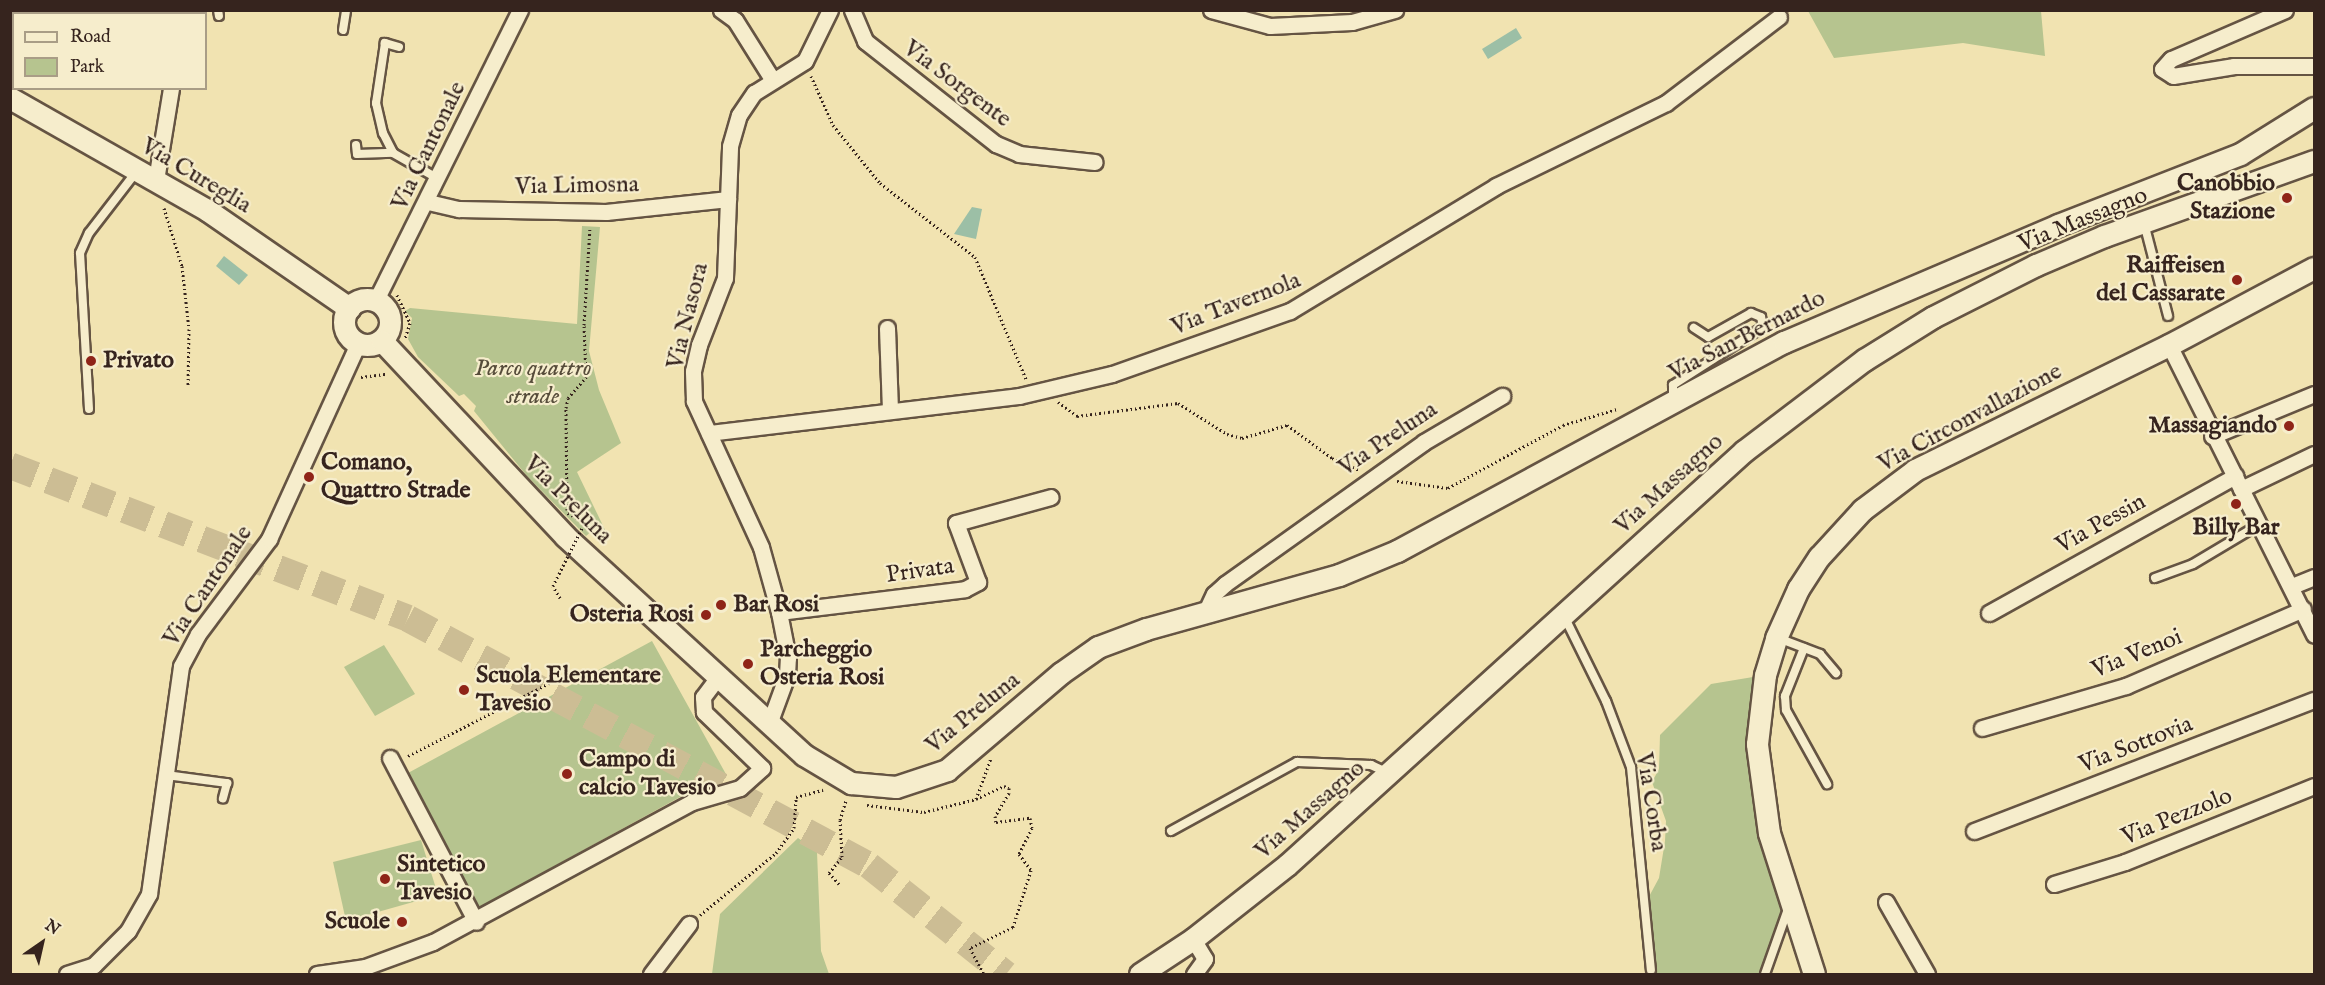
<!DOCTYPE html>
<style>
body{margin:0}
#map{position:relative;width:2325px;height:985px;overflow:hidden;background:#f1e3b1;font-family:"IM FELL English",serif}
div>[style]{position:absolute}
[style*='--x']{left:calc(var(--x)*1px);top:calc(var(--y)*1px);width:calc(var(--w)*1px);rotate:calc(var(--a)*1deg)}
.green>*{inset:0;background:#b6c48f}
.water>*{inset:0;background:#9cbfa6}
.highway-tunnel>*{height:27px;margin-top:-13.5px;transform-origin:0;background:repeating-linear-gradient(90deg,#ccbd94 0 27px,transparent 0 41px)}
.path>*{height:3px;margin-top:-1.5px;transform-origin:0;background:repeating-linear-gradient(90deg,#36241e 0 1.5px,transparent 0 4.5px)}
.roads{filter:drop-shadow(2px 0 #655443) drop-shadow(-2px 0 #655443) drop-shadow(0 2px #655443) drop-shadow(0 -2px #655443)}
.lane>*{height:8px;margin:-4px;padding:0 4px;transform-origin:4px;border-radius:4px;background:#f6edcc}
.street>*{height:15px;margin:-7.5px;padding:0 7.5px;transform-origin:7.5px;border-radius:7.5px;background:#f6edcc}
.secondary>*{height:21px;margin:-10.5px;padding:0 10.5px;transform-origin:10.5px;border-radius:10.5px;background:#f6edcc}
.secondary>.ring{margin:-10.5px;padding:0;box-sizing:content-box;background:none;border:21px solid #f6edcc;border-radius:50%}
.path-bridge>*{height:3px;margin-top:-1.5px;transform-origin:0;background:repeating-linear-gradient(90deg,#36241e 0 1.5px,transparent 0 4.5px)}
.dots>*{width:16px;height:16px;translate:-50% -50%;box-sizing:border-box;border:3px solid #f6edcc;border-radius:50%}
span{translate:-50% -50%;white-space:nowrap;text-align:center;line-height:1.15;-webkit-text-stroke:4.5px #f6edcc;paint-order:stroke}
.street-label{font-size:24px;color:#36241e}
.poi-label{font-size:24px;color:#36241e;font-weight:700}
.right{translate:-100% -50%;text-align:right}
.left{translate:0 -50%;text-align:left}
.park-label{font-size:24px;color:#564c3a;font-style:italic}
.frame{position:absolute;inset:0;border:12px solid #36241e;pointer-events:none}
.legend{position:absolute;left:12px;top:12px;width:195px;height:78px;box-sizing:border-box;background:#f6edcc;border:2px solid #a99d86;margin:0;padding:8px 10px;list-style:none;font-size:18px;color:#36241e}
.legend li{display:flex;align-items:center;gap:12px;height:30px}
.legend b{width:30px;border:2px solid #a99d86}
.north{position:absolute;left:12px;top:913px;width:60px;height:60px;-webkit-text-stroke:4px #f6edcc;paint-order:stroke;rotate:34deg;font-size:16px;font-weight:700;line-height:24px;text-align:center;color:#36241e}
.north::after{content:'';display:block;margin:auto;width:21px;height:27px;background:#36241e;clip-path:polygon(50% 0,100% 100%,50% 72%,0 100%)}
</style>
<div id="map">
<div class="green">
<i style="clip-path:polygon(1808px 11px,2041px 11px,2045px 56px,1963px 43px,1834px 58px)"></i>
<i style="clip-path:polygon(582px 226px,600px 227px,589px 351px,599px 390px,621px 443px,577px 472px,608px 536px,601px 543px,592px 531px,586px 536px,527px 476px,474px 411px,476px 406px,464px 394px,459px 396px,418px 357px,408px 339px,412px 318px,405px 311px,410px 308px,577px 324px)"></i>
<i style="clip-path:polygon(652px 641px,727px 776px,691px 791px,480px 907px,474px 905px,408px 773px)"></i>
<i style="clip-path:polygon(384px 645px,415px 694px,375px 716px,344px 667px)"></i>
<i style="clip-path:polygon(1765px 675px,1759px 715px,1791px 902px,1765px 974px,1655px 974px,1651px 970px,1645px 904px,1659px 878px,1665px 841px,1666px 821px,1652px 782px,1659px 769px,1660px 735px,1711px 684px)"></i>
<i style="clip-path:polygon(798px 838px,817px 852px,821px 951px,829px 974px,712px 974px,720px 914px)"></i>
<i style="clip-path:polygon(421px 840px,438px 895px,346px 921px,333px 862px)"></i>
</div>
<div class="water">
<i style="clip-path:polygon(1516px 28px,1522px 38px,1488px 59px,1482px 49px)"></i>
<i style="clip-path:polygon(972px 207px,982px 209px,976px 239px,954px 234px)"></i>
<i style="clip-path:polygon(224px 256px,248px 275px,239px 285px,216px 266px)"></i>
</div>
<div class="highway-tunnel">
<i style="--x:10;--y:465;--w:426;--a:21"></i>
<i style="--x:408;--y:618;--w:523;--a:28.18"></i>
<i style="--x:869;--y:865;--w:175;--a:38.5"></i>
</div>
<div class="path">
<i style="--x:811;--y:76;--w:54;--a:65.8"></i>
<i style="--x:833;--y:125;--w:75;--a:51"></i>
<i style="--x:880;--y:183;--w:120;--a:37.9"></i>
<i style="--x:975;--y:257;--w:132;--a:67.3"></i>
<i style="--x:164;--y:208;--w:61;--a:72.8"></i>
<i style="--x:182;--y:266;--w:63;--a:83.7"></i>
<i style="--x:189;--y:329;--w:57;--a:91"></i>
<i style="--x:397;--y:295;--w:31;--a:65"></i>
<i style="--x:410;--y:323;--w:16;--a:108"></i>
<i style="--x:361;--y:377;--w:26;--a:-7"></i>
<i style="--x:1058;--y:402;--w:24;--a:36"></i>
<i style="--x:1077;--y:416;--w:102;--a:-7.3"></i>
<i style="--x:1178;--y:403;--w:58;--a:32.3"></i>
<i style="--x:1227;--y:434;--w:16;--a:15"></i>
<i style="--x:1242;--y:438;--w:47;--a:-16.1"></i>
<i style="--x:1287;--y:425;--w:56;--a:36.3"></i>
<i style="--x:1332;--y:458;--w:30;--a:24"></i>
<i style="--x:1397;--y:481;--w:51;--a:7.8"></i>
<i style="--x:1448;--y:488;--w:131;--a:-28.7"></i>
<i style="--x:1563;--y:425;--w:56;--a:-16.5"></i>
<i style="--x:567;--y:510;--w:102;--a:-90.6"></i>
<i style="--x:566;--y:408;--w:10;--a:-79"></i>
<i style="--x:568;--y:398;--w:28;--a:-49"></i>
<i style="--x:586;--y:377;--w:52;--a:-92.2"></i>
<i style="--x:584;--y:325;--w:98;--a:-86.5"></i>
<i style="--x:408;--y:756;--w:181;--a:-27.3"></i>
<i style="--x:976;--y:799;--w:44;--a:-69.9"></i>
<i style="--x:867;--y:805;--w:57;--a:7"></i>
<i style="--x:924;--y:812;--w:54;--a:-14"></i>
<i style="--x:976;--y:799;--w:31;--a:-25"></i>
<i style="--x:1004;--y:786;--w:5;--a:22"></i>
<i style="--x:1009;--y:788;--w:5;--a:90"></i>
<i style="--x:1009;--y:793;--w:27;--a:121"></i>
<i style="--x:995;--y:816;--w:6;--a:81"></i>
<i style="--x:996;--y:822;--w:34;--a:-7"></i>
<i style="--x:1030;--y:818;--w:10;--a:79"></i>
<i style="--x:1032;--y:828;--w:29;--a:117"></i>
<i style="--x:1019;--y:854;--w:20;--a:53"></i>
<i style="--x:1031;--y:870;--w:60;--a:107.5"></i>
<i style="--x:1013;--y:927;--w:48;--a:154"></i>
<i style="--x:970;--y:948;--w:30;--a:62"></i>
<i style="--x:839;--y:884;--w:15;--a:-132"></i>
<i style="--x:829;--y:873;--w:21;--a:-51"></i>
<i style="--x:842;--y:857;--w:37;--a:-93"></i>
<i style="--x:840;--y:820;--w:21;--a:-73"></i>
<i style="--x:700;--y:915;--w:98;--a:-39.2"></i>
<i style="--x:776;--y:853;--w:31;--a:-54"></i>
<i style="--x:794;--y:828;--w:31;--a:-86"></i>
<i style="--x:796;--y:797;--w:28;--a:-15"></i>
</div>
<div class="roads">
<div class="lane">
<i style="--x:218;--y:10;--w:6;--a:81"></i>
<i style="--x:343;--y:30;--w:20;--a:-81"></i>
<i style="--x:399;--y:47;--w:15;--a:-164"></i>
<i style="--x:385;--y:43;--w:61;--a:98.5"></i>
<i style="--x:376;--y:103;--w:31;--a:77"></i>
<i style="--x:383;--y:133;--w:22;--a:63"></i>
<i style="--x:393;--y:153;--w:51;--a:29.6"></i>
<i style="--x:356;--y:145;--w:9;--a:84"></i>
<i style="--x:357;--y:154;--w:36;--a:-2"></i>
<i style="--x:2144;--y:223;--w:96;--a:75.5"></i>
<i style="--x:1673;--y:400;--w:15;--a:-90"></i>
<i style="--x:1673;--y:385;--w:107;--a:-32.8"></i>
<i style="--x:1763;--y:327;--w:10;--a:-101"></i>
<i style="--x:1761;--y:317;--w:11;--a:-158"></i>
<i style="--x:1751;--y:313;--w:49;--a:150.8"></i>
<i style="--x:1708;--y:337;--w:17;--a:-147"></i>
<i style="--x:89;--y:409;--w:156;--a:-93.3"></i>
<i style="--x:80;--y:253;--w:22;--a:-66"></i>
<i style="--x:89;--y:233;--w:78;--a:-52.3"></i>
<i style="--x:2155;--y:578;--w:40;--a:-20.2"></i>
<i style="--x:2193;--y:564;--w:78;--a:-30.8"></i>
<i style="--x:1564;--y:616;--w:95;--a:63.7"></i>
<i style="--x:1606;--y:701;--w:71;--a:69.3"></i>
<i style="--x:1631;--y:767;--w:204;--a:84.4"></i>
<i style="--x:1778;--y:638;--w:45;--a:20.9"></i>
<i style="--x:1820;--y:654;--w:25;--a:50"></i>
<i style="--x:1804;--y:648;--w:52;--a:111.6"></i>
<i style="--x:1785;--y:696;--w:14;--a:86"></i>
<i style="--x:1786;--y:710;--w:85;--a:61"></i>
<i style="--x:166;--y:775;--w:62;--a:7.5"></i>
<i style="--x:227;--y:783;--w:16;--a:105"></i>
<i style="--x:1171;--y:831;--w:144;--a:-28.7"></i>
<i style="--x:1297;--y:762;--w:74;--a:2.3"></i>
<i style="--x:1371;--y:765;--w:17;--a:25"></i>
<i style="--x:1765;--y:974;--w:69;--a:-70.5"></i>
</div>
<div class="street">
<i style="--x:721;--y:10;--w:17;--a:36"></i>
<i style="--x:735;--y:20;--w:70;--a:57.9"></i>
<i style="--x:852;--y:10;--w:34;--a:67"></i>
<i style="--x:865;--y:41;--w:167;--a:38.2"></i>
<i style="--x:996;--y:144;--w:25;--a:23"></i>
<i style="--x:1019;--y:154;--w:76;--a:6"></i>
<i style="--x:1211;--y:10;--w:61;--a:15.2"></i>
<i style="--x:1270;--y:26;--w:82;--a:-2.8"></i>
<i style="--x:1352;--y:22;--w:45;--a:-15.6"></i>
<i style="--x:2285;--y:10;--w:124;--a:156.7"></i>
<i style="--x:2171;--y:59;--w:13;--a:132"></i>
<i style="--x:2162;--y:69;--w:13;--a:32"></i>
<i style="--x:2173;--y:76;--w:62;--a:-9.3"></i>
<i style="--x:2234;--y:66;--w:80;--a:0"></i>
<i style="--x:184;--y:14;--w:4;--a:-90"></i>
<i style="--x:156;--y:180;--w:93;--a:-80.7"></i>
<i style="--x:428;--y:202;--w:32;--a:13"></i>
<i style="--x:459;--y:209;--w:147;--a:1.2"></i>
<i style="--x:606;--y:212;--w:123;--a:-6.1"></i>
<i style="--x:376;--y:300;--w:324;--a:-63.6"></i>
<i style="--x:887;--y:328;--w:83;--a:87.9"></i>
<i style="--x:2169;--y:345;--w:324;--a:63.4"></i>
<i style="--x:709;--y:433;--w:312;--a:-6.8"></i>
<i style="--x:1019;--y:396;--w:96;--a:-13.3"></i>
<i style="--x:1112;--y:374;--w:189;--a:-19.5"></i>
<i style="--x:1290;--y:311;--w:241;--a:-31.2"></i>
<i style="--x:1496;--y:186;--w:189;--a:-26"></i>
<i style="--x:1666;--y:103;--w:142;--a:-37.3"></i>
<i style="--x:2212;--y:436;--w:110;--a:-22.4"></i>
<i style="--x:2241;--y:489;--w:81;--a:-25.6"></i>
<i style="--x:2292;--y:586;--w:24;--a:-22"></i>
<i style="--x:779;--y:612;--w:187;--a:-7"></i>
<i style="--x:965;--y:589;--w:15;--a:-28"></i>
<i style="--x:978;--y:582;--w:63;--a:-110.4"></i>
<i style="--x:956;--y:523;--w:98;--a:-15.3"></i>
<i style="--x:1205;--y:613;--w:21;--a:-65"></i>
<i style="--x:1214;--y:594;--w:15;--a:-42"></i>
<i style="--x:1225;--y:584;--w:244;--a:-35.5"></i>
<i style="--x:1424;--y:442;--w:91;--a:-30.5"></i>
<i style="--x:1989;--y:613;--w:282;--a:-29.1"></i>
<i style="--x:769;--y:724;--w:52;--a:-69.8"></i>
<i style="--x:787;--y:675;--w:17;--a:-87"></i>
<i style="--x:788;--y:658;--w:47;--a:-101.1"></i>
<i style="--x:779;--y:612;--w:67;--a:-105.5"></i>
<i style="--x:761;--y:547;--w:161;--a:-114.7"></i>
<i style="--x:694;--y:401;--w:30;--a:-92"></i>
<i style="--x:693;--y:371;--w:27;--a:-77"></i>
<i style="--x:699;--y:345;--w:72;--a:-68.8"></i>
<i style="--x:725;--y:278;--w:132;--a:-87.8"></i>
<i style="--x:730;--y:146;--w:32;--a:-74"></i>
<i style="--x:739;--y:115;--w:27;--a:-56"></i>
<i style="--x:754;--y:93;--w:60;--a:-32.1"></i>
<i style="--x:805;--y:61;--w:57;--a:-63.9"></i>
<i style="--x:1982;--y:728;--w:150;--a:-16.3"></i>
<i style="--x:2126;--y:686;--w:193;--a:-23.5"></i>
<i style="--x:390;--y:758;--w:185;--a:62.3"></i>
<i style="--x:1974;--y:831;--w:364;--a:-21.1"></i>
<i style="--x:2054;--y:884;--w:74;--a:-17.2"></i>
<i style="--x:2125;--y:862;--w:204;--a:-21.9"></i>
<i style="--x:1886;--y:902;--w:83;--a:60.3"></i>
<i style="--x:1193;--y:939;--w:23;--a:59"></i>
<i style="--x:1205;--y:959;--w:19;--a:126"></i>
<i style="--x:67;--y:974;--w:28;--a:-18"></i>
<i style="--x:94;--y:965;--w:48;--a:-45"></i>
<i style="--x:128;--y:931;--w:43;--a:-60.4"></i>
<i style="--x:149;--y:894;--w:230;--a:-82"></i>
<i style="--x:181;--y:666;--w:36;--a:-62"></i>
<i style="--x:198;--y:634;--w:119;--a:-53.2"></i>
<i style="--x:269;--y:539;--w:214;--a:-65.5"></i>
<i style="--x:317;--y:974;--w:49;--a:-8.3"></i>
<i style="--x:365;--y:967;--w:72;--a:-20.2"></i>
<i style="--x:433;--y:942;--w:294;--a:-28.4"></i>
<i style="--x:692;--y:802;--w:50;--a:-16.3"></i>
<i style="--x:740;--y:788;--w:30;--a:-42"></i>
<i style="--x:762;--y:768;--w:81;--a:-136"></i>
<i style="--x:704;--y:712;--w:15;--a:-94"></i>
<i style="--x:703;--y:697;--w:25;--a:-53"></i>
<i style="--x:651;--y:974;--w:63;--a:-52.8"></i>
</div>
<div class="secondary">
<i style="--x:10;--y:98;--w:227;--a:29.6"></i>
<i style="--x:207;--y:210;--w:173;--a:34.6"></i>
<i class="ring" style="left:344px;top:299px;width:25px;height:25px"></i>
<i style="--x:382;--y:341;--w:267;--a:46.8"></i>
<i style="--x:565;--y:536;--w:324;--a:42.5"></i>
<i style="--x:804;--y:755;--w:55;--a:30.8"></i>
<i style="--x:851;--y:783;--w:45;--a:5.1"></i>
<i style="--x:896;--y:787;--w:54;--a:-18.4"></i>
<i style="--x:947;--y:770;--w:150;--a:-40.4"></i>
<i style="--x:1061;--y:673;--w:45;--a:-35.1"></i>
<i style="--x:1098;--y:647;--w:51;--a:-20.6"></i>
<i style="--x:1146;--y:629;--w:200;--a:-15.6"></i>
<i style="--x:1339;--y:575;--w:63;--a:-22.5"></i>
<i style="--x:1397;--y:551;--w:440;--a:-28.4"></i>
<i style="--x:1784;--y:342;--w:298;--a:-23.1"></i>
<i style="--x:2058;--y:225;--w:195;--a:-21.3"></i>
<i style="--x:2240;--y:154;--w:87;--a:-31.9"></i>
<i style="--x:1140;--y:974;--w:64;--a:-33.4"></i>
<i style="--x:1193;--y:939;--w:120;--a:-38.2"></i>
<i style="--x:1287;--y:865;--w:617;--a:-42.17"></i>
<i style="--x:1744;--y:451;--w:151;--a:-37.2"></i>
<i style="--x:1864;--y:360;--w:81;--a:-31.9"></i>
<i style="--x:1933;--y:317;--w:115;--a:-26.8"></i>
<i style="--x:2036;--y:265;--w:74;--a:-23.1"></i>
<i style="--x:2104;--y:236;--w:223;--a:-19.7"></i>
<i style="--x:1814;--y:974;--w:148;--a:-107.7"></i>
<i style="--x:1769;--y:833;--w:90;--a:-97.7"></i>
<i style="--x:1757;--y:744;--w:69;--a:-83.4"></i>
<i style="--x:1765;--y:675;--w:39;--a:-73"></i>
<i style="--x:1776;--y:638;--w:54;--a:-65.8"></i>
<i style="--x:1798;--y:589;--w:38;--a:-57"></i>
<i style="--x:1819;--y:557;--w:64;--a:-47.5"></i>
<i style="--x:1862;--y:510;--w:66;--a:-37"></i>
<i style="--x:1915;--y:470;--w:283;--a:-26.2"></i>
<i style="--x:2169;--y:345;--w:164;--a:-28"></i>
</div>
</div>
<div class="path-bridge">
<i style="--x:560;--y:598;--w:14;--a:-120"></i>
<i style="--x:553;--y:586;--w:72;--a:-63.4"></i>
<i style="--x:585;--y:522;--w:20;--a:-153"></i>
</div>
<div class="dots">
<i style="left:2287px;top:198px;background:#8f2418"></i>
<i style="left:2237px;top:280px;background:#8f2418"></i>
<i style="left:91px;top:361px;background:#8f2418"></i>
<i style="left:2289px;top:426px;background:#8f2418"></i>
<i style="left:309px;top:477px;background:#8f2418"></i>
<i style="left:2236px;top:504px;background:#8f2418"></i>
<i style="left:721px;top:605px;background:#8f2418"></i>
<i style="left:706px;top:615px;background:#8f2418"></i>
<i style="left:748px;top:664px;background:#8f2418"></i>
<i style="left:464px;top:690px;background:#8f2418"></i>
<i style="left:567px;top:774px;background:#8f2418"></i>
<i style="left:385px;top:879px;background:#8f2418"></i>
<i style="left:402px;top:922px;background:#8f2418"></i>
</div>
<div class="street-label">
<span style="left:957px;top:84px;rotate:37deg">Via Sorgente</span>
<span style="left:429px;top:146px;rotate:-64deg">Via Cantonale</span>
<span style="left:196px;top:176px;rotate:31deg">Via Cureglia</span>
<span style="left:577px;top:186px;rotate:-1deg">Via Limosna</span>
<span style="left:2083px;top:220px;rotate:-22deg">Via Massagno</span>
<span style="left:1236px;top:304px;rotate:-21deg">Via Tavernola</span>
<span style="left:688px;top:316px;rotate:-76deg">Via Nasora</span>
<span style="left:1747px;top:336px;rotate:-27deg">Via San Bernardo</span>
<span style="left:1970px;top:418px;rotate:-28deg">Via Circonvallazione</span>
<span style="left:1388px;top:439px;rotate:-34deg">Via Preluna</span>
<span style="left:1669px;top:484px;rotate:-42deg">Via Massagno</span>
<span style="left:568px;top:500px;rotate:45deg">Via Preluna</span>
<span style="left:2101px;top:524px;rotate:-29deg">Via Pessin</span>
<span style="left:920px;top:571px;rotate:-8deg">Privata</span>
<span style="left:208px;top:586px;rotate:-56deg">Via Cantonale</span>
<span style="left:2137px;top:654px;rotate:-22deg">Via Venoi</span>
<span style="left:973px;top:713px;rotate:-39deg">Via Preluna</span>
<span style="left:2136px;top:745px;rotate:-21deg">Via Sottovia</span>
<span style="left:1651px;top:802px;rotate:81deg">Via Corba</span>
<span style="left:1310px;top:810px;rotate:-41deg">Via Massagno</span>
<span style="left:2177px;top:817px;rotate:-22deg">Via Pezzolo</span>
</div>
<div class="poi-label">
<span class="right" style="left:2275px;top:198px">Canobbio<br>Stazione</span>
<span class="right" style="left:2225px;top:280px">Raiffeisen<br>del Cassarate</span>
<span class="left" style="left:103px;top:361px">Privato</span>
<span class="right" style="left:2277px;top:426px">Massagiando</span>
<span class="left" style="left:321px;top:477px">Comano,<br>Quattro Strade</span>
<span style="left:2236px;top:528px">Billy Bar</span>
<span class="left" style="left:733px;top:605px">Bar Rosi</span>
<span class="right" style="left:694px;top:615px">Osteria Rosi</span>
<span class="left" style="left:760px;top:664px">Parcheggio<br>Osteria Rosi</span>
<span class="left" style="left:476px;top:690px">Scuola Elementare<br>Tavesio</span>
<span class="left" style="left:579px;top:774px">Campo di<br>calcio Tavesio</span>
<span class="left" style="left:397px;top:879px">Sintetico<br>Tavesio</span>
<span class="right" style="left:390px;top:922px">Scuole</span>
</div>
<div class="park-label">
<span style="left:533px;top:383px">Parco quattro<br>strade</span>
</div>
<div class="frame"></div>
<ul class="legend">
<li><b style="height:8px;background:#f6edcc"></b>Road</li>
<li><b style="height:16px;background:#b6c48f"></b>Park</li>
</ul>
<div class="north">N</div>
</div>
